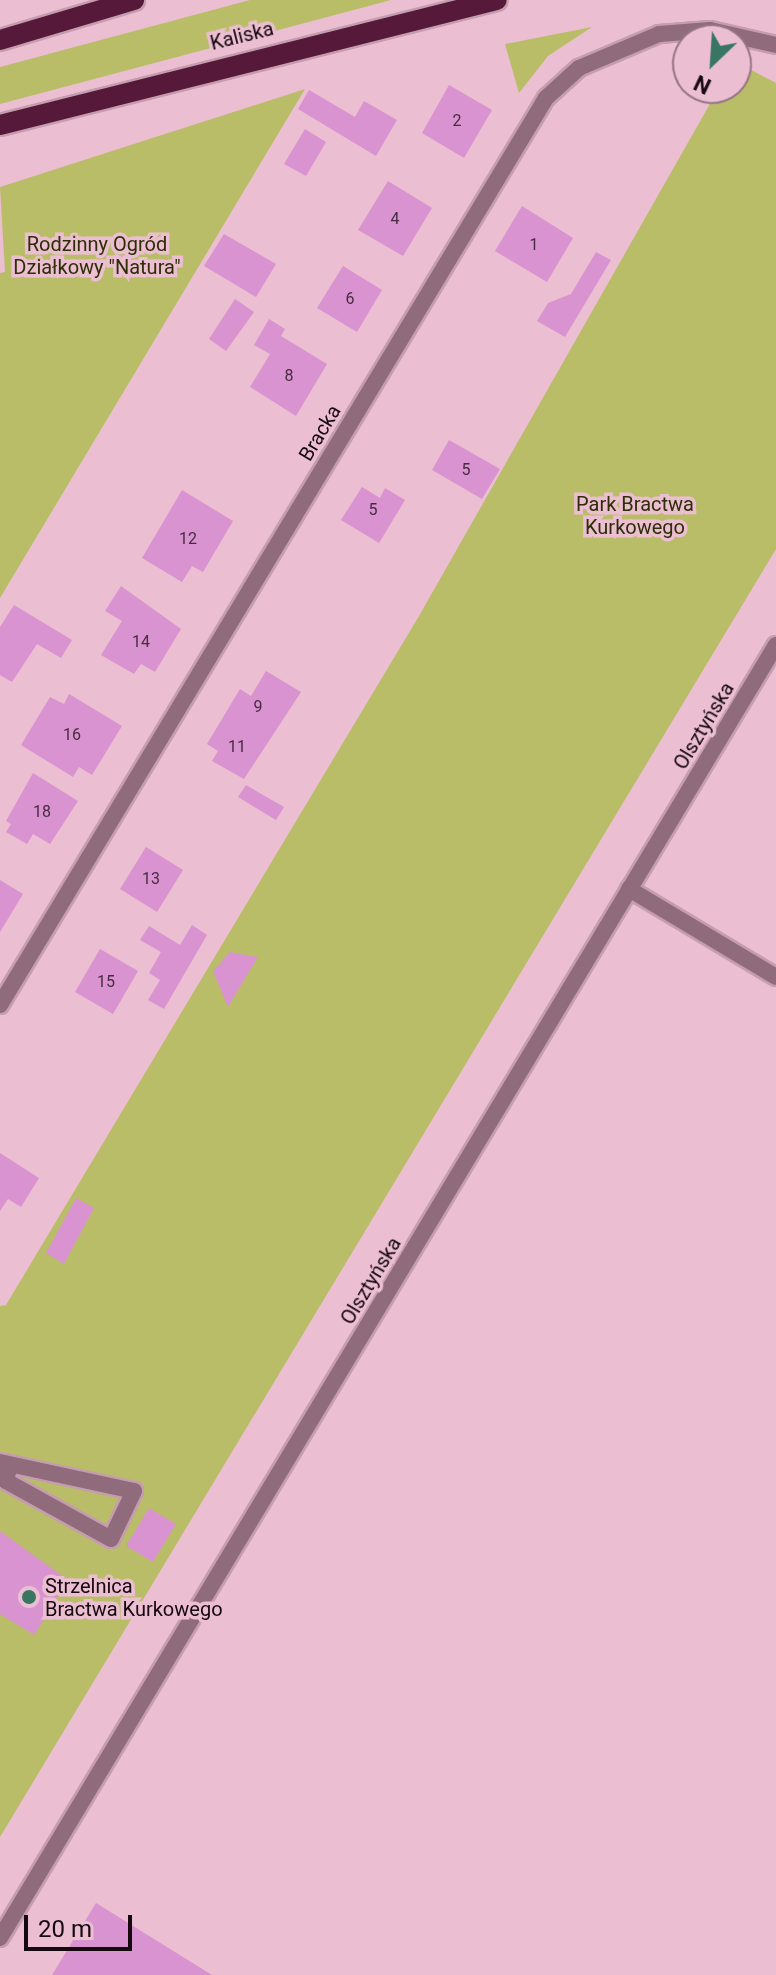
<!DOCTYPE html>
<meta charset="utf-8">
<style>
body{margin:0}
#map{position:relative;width:776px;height:1975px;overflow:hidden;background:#ebbed1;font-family:Roboto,sans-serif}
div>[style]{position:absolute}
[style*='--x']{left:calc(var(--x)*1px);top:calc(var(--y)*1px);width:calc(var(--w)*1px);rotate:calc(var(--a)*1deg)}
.green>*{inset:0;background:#b9bd68}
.building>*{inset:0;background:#d993d0}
.roads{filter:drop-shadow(2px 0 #c59dae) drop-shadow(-2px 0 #c59dae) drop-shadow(0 2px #c59dae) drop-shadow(0 -2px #c59dae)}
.service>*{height:16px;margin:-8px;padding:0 8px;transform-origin:8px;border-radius:8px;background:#906b7b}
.minor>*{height:16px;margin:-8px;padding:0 8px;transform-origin:8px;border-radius:8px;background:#906b7b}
.primary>*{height:20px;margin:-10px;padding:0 10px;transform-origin:10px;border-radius:10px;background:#57193a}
.dots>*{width:22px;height:22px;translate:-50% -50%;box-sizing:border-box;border:4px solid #ebbed1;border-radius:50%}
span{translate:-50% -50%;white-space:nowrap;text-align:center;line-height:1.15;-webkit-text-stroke:7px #ebbed1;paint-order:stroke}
.number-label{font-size:16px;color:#472b3f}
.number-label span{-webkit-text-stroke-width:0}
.street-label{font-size:20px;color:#16080f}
.park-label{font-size:20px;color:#2d2e05}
.poi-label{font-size:20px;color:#16080f}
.left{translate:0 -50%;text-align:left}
.north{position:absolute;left:672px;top:24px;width:80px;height:80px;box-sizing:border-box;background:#ebbed1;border:2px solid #967583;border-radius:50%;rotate:205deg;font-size:22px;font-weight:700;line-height:32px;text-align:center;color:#16080f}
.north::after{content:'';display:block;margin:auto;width:28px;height:36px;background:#387663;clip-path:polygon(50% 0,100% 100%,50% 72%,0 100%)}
.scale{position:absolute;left:24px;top:1915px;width:108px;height:36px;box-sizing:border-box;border:4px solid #16080f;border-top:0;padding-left:10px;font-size:24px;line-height:28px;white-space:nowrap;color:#16080f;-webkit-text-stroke:6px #ebbed1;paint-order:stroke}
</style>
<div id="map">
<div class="green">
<i style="clip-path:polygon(250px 0,391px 0,0 104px,0 67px)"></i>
<i style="clip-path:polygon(592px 27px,548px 56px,519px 93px,505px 44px)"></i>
<i style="clip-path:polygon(736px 62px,776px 83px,776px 549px,0 1837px,0 1306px,6px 1305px,419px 616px,719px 88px,736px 88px)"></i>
<i style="clip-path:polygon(305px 89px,0 598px,0 273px,5px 272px,0 187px)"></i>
</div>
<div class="building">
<i style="clip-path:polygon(449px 85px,492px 110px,464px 158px,422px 133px)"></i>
<i style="clip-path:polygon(309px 90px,355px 117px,364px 101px,397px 120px,376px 156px,298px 109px)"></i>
<i style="clip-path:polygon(305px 129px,326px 142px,306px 176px,284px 164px)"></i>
<i style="clip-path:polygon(388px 181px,432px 208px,403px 256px,358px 230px)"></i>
<i style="clip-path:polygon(522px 206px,573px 238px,547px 282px,495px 251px)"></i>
<i style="clip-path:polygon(224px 234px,276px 264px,256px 297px,204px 266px)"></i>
<i style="clip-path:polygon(596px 252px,611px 260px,565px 337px,537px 321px,548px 303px,571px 294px)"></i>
<i style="clip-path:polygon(343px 266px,382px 290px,357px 332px,317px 308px)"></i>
<i style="clip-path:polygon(235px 299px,254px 312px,226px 351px,209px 339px)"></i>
<i style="clip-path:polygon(269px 319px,285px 329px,281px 336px,327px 364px,296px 416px,250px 387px,270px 354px,254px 345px)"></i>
<i style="clip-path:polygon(449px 440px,500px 469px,482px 499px,432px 470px)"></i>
<i style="clip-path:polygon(362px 487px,380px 498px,385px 488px,405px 500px,379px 543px,341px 520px)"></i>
<i style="clip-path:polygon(182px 490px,233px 521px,203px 572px,192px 566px,182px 582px,142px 558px)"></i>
<i style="clip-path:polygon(121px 586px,181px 629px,155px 672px,141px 664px,134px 674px,101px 655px,122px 621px,105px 611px)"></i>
<i style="clip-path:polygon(14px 605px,72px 640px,61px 658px,37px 644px,12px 682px,0 675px,0 627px)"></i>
<i style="clip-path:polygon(266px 671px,301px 692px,244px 779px,212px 761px,218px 751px,207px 744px,240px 689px,251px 696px)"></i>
<i style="clip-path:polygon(69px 694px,122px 726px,92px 775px,79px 767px,73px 777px,21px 745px,50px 697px,64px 704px)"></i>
<i style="clip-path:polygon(33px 773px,78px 801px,50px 844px,33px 834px,27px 844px,6px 832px,11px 824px,6px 821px)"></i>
<i style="clip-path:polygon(246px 785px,284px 807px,276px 820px,238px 797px)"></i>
<i style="clip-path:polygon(146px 847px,183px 870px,157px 912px,120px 889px)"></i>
<i style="clip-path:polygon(0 880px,23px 894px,0 932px)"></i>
<i style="clip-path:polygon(192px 925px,207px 935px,164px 1009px,148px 1000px,160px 980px,149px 973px,161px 952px,140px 940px,149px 926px,180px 945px)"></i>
<i style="clip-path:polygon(100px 949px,138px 971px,113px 1014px,75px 992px)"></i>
<i style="clip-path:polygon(230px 952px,258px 957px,228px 1007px,213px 971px)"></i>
<i style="clip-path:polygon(0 1153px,39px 1178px,21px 1207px,8px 1199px,0 1211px)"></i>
<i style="clip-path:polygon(76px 1198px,94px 1208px,64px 1264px,46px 1253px)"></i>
<i style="clip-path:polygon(149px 1508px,176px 1524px,153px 1562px,126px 1546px)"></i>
<i style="clip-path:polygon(0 1531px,68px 1580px,34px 1635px,0 1614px)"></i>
<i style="clip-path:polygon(96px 1903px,212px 1975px,52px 1975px)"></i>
</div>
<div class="roads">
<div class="service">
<i style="--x:0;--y:1462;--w:137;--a:12.2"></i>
<i style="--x:134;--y:1491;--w:53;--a:115.6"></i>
<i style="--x:111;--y:1539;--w:120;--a:-151.1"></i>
<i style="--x:6;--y:1481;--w:13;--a:-77"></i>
</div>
<div class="minor">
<i style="--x:629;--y:889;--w:171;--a:30.9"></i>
<i style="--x:0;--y:1005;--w:1059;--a:-58.95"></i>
<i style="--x:546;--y:98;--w:45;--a:-42.3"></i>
<i style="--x:579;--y:68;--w:87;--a:-23"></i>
<i style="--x:659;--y:34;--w:51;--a:-4.5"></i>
<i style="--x:710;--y:30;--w:68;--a:12.8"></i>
<i style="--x:0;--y:1938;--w:1508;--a:-59.03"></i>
</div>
<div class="primary">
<i style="--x:0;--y:40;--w:140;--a:-16.6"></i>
<i style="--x:0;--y:125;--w:512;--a:-14.12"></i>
</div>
</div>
<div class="dots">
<i style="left:29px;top:1597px;background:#387663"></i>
</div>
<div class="number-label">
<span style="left:457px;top:121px">2</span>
<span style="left:395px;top:219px">4</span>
<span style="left:534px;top:245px">1</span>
<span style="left:350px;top:299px">6</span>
<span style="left:289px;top:376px">8</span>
<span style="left:466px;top:470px">5</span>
<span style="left:373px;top:510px">5</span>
<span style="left:188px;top:539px">12</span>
<span style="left:141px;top:642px">14</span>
<span style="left:258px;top:707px">9</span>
<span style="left:72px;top:735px">16</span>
<span style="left:237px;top:747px">11</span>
<span style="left:42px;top:812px">18</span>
<span style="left:151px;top:879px">13</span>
<span style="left:106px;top:982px">15</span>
</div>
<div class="street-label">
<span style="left:242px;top:36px;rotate:-14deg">Kaliska</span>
<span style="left:320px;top:433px;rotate:-59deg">Bracka</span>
<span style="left:704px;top:726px;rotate:-59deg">Olsztyńska</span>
<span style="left:371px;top:1281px;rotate:-59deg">Olsztyńska</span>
</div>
<div class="park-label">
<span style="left:97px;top:256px">Rodzinny Ogród<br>Działkowy "Natura"</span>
<span style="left:635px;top:516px">Park Bractwa<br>Kurkowego</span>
</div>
<div class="poi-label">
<span class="left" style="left:45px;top:1598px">Strzelnica<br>Bractwa Kurkowego</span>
</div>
<div class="north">N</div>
<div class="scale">20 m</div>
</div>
